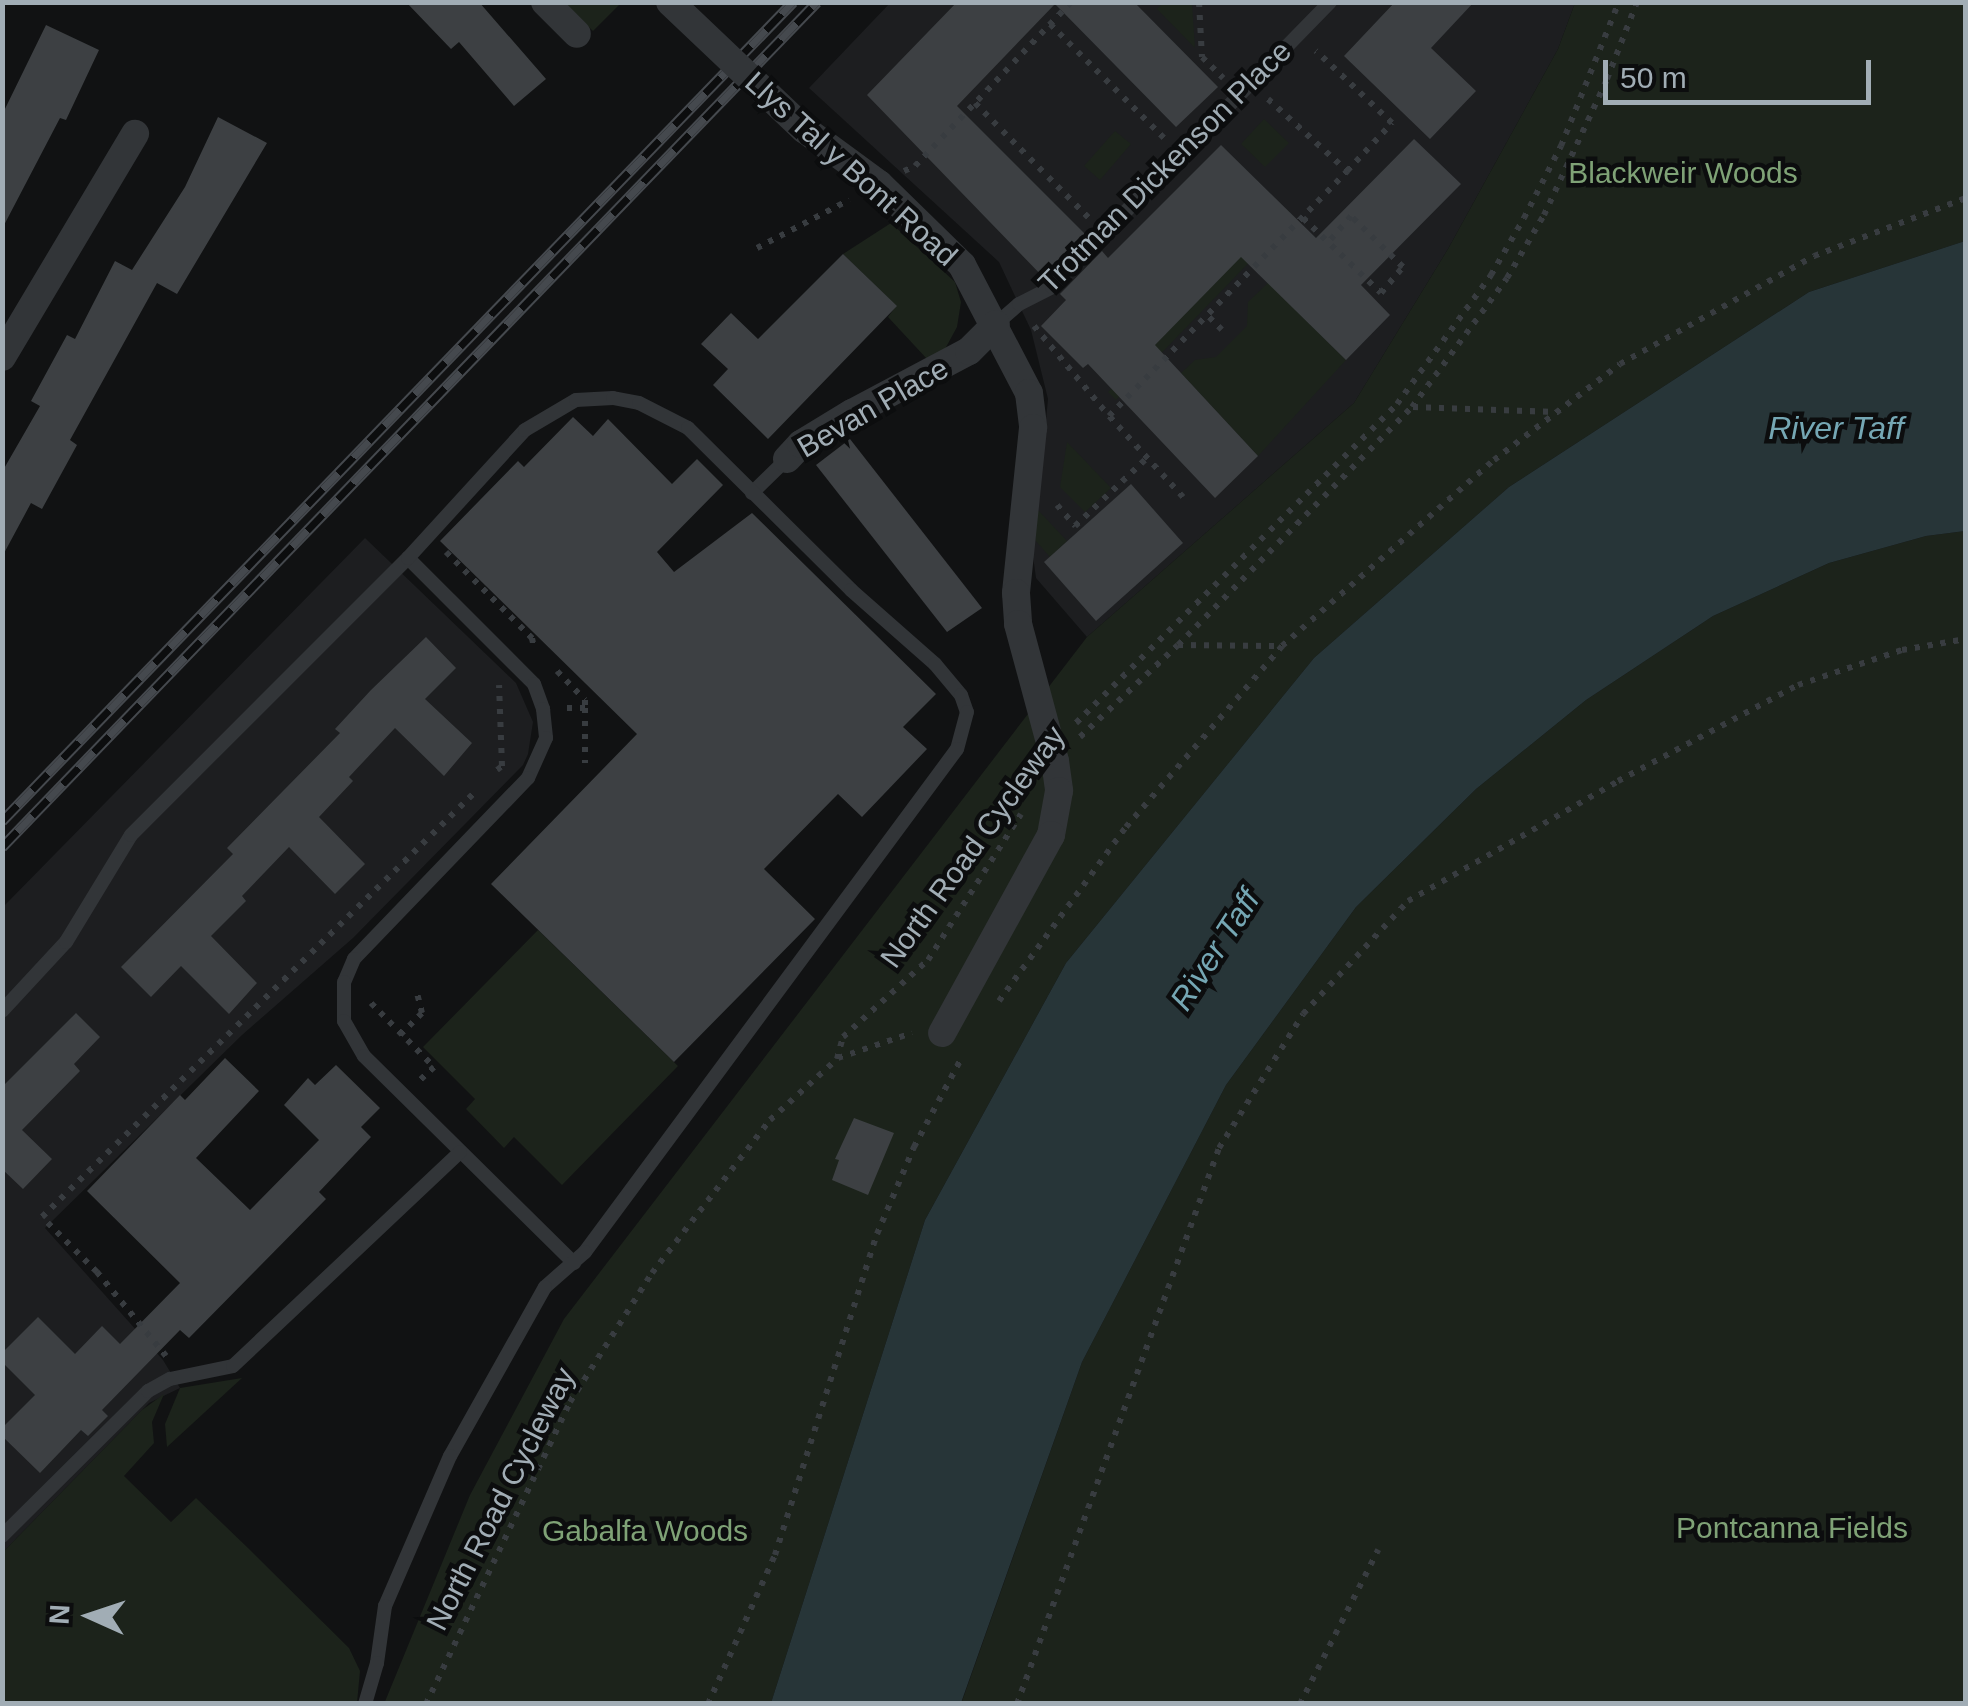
<!DOCTYPE html>
<style>
body{margin:0}
#map{position:relative;width:1968px;height:1706px;overflow:hidden;background:#111213;font-family:Helvetica,sans-serif}
div>[style]{position:absolute}
[style*='--x']{left:calc(var(--x)*1px);top:calc(var(--y)*1px);width:calc(var(--w)*1px);rotate:calc(var(--a)*1deg)}
.built>*{inset:0;background:#1d1e20}
.green>*{inset:0;background:#1c231b}
.water>*{inset:0;background:#273538}
.building>*{inset:0;background:#3d4043}
.path>*{height:6px;margin-top:-3px;transform-origin:0;background:repeating-linear-gradient(90deg,#383c40 0 5px,transparent 0 13px)}
.service>*{height:14px;margin:-7px;padding:0 7px;transform-origin:7px;border-radius:7px;background:#323538}
.minor>*{height:28px;margin:-14px;padding:0 14px;transform-origin:14px;border-radius:14px;background:#323538}
.rail>*{height:11px;margin-top:-5.5px;transform-origin:0;background:repeating-linear-gradient(90deg,#0c0d0e 0 22px,#45494e 0 44px);box-sizing:border-box;border-block:2px solid #45494e}
.minor-bridge>*{height:28px;margin:-14px;padding:0 14px;transform-origin:14px;border-radius:14px;background:#323538}
span{translate:-50% -50%;white-space:nowrap;text-align:center;line-height:1.15;-webkit-text-stroke:9px #0c0d0e;paint-order:stroke}
.street-label{font-size:30px;color:#a1adb5}
.park-label{font-size:30px;color:#7fa276}
.water-label{font-size:32px;color:#75a7b4;font-style:italic}
.frame{position:absolute;inset:0;border:5px solid #a1adb5;pointer-events:none}
.north{position:absolute;left:40px;top:1566px;width:100px;height:100px;-webkit-text-stroke:8px #0c0d0e;paint-order:stroke;rotate:273deg;font-size:28px;font-weight:700;line-height:40px;text-align:center;color:#a1adb5}
.north::after{content:'';display:block;margin:auto;width:35px;height:45px;background:#a1adb5;clip-path:polygon(50% 0,100% 100%,50% 72%,0 100%)}
.scale{position:absolute;left:1603px;top:60px;width:268px;height:45px;box-sizing:border-box;border:5px solid #a1adb5;border-top:0;padding-left:12px;font-size:30px;line-height:35px;white-space:nowrap;color:#a1adb5;-webkit-text-stroke:8px #0c0d0e;paint-order:stroke}
</style>
<div id="map">
<div class="built">
<i style="clip-path:polygon(890px 3px,1575px 3px,1558px 49px,1448px 249px,1354px 403px,1087px 637px,1036px 578px,1033px 556px,1048px 399px,1031px 330px,999px 262px,809px 88px)"></i>
<i style="clip-path:polygon(365px 538px,516px 683px,533px 722px,528px 754px,523px 765px,353px 938px,242px 1035px,45px 1228px,163px 1360px,180px 1388px,149px 1403px,3px 1552px,3px 907px)"></i>
</div>
<div class="green">
<i style="clip-path:polygon(563px 3px,621px 3px,593px 31px)"></i>
<i style="clip-path:polygon(1163px 3px,1192px 3px,1195px 48px,1157px 9px)"></i>
<i style="clip-path:polygon(1575px 3px,1965px 3px,1965px 241px,1809px 292px,1509px 487px,1314px 658px,1066px 963px,925px 1220px,771px 1703px,384px 1704px,470px 1495px,564px 1319px,1087px 637px,1354px 403px,1448px 249px,1558px 49px)"></i>
<i style="clip-path:polygon(1264px 119px,1289px 143px,1265px 167px,1241px 144px)"></i>
<i style="clip-path:polygon(1115px 131px,1131px 144px,1100px 180px,1084px 166px)"></i>
<i style="clip-path:polygon(1287px 209px,1293px 217px,1116px 400px,1108px 392px)"></i>
<i style="clip-path:polygon(891px 223px,955px 282px,961px 302px,957px 327px,945px 349px,927px 359px,888px 317px,896px 306px,843px 254px)"></i>
<i style="clip-path:polygon(1268px 283px,1346px 360px,1258px 456px,1181px 373px,1195px 360px,1216px 357px,1247px 326px,1248px 302px)"></i>
<i style="clip-path:polygon(1067px 442px,1111px 488px,1085px 512px,1060px 487px)"></i>
<i style="clip-path:polygon(1037px 509px,1067px 541px,1050px 557px,1035px 540px)"></i>
<i style="clip-path:polygon(1965px 531px,1965px 1703px,961px 1704px,1082px 1362px,1226px 1085px,1356px 907px,1476px 789px,1586px 700px,1713px 616px,1829px 563px,1926px 536px)"></i>
<i style="clip-path:polygon(538px 930px,678px 1066px,562px 1185px,514px 1137px,504px 1148px,466px 1109px,475px 1099px,423px 1047px)"></i>
<i style="clip-path:polygon(242px 1378px,167px 1447px,165px 1424px,180px 1388px)"></i>
<i style="clip-path:polygon(164px 1394px,152px 1422px,154px 1443px,124px 1476px,171px 1522px,196px 1498px,248px 1548px,349px 1648px,360px 1671px,357px 1703px,3px 1704px,3px 1552px,142px 1410px)"></i>
</div>
<div class="water">
<i style="clip-path:polygon(1965px 241px,1965px 531px,1926px 536px,1829px 563px,1713px 616px,1586px 700px,1476px 789px,1356px 907px,1226px 1085px,1082px 1362px,961px 1703px,771px 1703px,925px 1220px,1066px 963px,1314px 658px,1509px 487px,1809px 292px)"></i>
</div>
<div class="building">
<i style="clip-path:polygon(406px 2px,479px 2px,546px 79px,514px 106px,459px 42px,451px 49px)"></i>
<i style="clip-path:polygon(957px 2px,1134px 2px,1218px 87px,1176px 127px,1055px 4px,957px 106px,1087px 236px,1045px 279px,867px 95px)"></i>
<i style="clip-path:polygon(1395px 2px,1474px 2px,1431px 48px,1476px 91px,1430px 139px,1344px 56px)"></i>
<i style="clip-path:polygon(46px 25px,99px 50px,66px 120px,60px 118px,2px 229px,2px 115px)"></i>
<i style="clip-path:polygon(218px 117px,267px 143px,177px 294px,157px 283px,70px 440px,77px 445px,42px 509px,31px 503px,2px 557px,2px 472px,40px 406px,31px 401px,67px 335px,75px 339px,115px 261px,132px 270px,185px 187px)"></i>
<i style="clip-path:polygon(1414px 139px,1461px 184px,1361px 285px,1390px 315px,1346px 360px,1241px 257px,1155px 345px,1258px 456px,1215px 498px,1088px 364px,1083px 368px,1041px 326px,1066px 300px,1060px 294px,1102px 251px,1108px 258px,1221px 145px,1316px 238px)"></i>
<i style="clip-path:polygon(843px 254px,897px 306px,768px 439px,713px 385px,728px 369px,701px 344px,731px 313px,758px 339px)"></i>
<i style="clip-path:polygon(573px 417px,593px 436px,608px 419px,672px 484px,697px 459px,723px 485px,657px 552px,674px 572px,752px 513px,936px 694px,903px 727px,927px 749px,862px 817px,838px 794px,764px 869px,815px 919px,674px 1062px,491px 884px,637px 734px,440px 541px,518px 461px,524px 467px)"></i>
<i style="clip-path:polygon(850px 439px,982px 608px,947px 632px,816px 465px)"></i>
<i style="clip-path:polygon(1131px 484px,1183px 543px,1096px 621px,1044px 562px)"></i>
<i style="clip-path:polygon(426px 637px,456px 668px,425px 699px,472px 743px,444px 776px,395px 728px,349px 777px,353px 781px,319px 817px,365px 864px,335px 894px,289px 847px,242px 896px,246px 901px,211px 936px,257px 983px,229px 1014px,181px 966px,151px 997px,121px 967px,233px 854px,227px 848px,340px 733px,335px 729px,371px 690px)"></i>
<i style="clip-path:polygon(76px 1013px,100px 1037px,74px 1064px,80px 1071px,22px 1130px,52px 1159px,23px 1189px,2px 1169px,2px 1087px)"></i>
<i style="clip-path:polygon(225px 1058px,259px 1091px,196px 1158px,250px 1210px,319px 1140px,284px 1105px,308px 1078px,315px 1085px,336px 1065px,380px 1108px,361px 1127px,371px 1137px,319px 1192px,326px 1199px,189px 1338px,180px 1330px,102px 1410px,108px 1416px,88px 1436px,81px 1430px,40px 1473px,2px 1436px,2px 1428px,35px 1395px,2px 1362px,2px 1353px,38px 1317px,75px 1354px,102px 1326px,120px 1344px,180px 1283px,87px 1191px,180px 1095px,185px 1100px)"></i>
<i style="clip-path:polygon(854px 1118px,894px 1133px,868px 1195px,832px 1180px,839px 1160px,835px 1159px)"></i>
</div>
<div class="path">
<i style="--x:1199;--y:2;--w:55;--a:86.9"></i>
<i style="--x:1202;--y:57;--w:30;--a:45"></i>
<i style="--x:1050;--y:24;--w:161;--a:45"></i>
<i style="--x:1268;--y:99;--w:107;--a:42.3"></i>
<i style="--x:1347;--y:171;--w:66;--a:-46.8"></i>
<i style="--x:1392;--y:123;--w:105;--a:-136.5"></i>
<i style="--x:975;--y:103;--w:161;--a:45.3"></i>
<i style="--x:904;--y:171;--w:12;--a:-24"></i>
<i style="--x:915;--y:166;--w:226;--a:-46.4"></i>
<i style="--x:1303;--y:218;--w:108;--a:43.9"></i>
<i style="--x:1381;--y:293;--w:34;--a:-50"></i>
<i style="--x:1403;--y:267;--w:73;--a:-135.6"></i>
<i style="--x:1351;--y:216;--w:35;--a:131"></i>
<i style="--x:757;--y:248;--w:104;--a:-27.6"></i>
<i style="--x:1209;--y:317;--w:18;--a:45"></i>
<i style="--x:1034;--y:326;--w:117;--a:50.2"></i>
<i style="--x:1413;--y:407;--w:143;--a:2"></i>
<i style="--x:1183;--y:497;--w:110;--a:-132.4"></i>
<i style="--x:1109;--y:416;--w:342;--a:-45.8"></i>
<i style="--x:1057;--y:505;--w:28;--a:49"></i>
<i style="--x:1075;--y:526;--w:99;--a:-43.4"></i>
<i style="--x:446;--y:552;--w:122;--a:45"></i>
<i style="--x:532;--y:638;--w:10;--a:79"></i>
<i style="--x:1178;--y:645;--w:102;--a:0.6"></i>
<i style="--x:557;--y:671;--w:40;--a:46"></i>
<i style="--x:585;--y:700;--w:8;--a:90"></i>
<i style="--x:567;--y:708;--w:18;--a:0"></i>
<i style="--x:585;--y:708;--w:55;--a:90"></i>
<i style="--x:1076;--y:723;--w:453;--a:-44.8"></i>
<i style="--x:1397;--y:404;--w:160;--a:-53.9"></i>
<i style="--x:1491;--y:275;--w:66;--a:-59.9"></i>
<i style="--x:1524;--y:218;--w:81;--a:-62.8"></i>
<i style="--x:1561;--y:146;--w:155;--a:-68.1"></i>
<i style="--x:1080;--y:737;--w:134;--a:-43.2"></i>
<i style="--x:1178;--y:645;--w:334;--a:-45.5"></i>
<i style="--x:1412;--y:407;--w:160;--a:-53.6"></i>
<i style="--x:1507;--y:278;--w:73;--a:-59.6"></i>
<i style="--x:1544;--y:215;--w:150;--a:-65.1"></i>
<i style="--x:1607;--y:79;--w:83;--a:-68.7"></i>
<i style="--x:497;--y:770;--w:6;--a:-39"></i>
<i style="--x:502;--y:766;--w:81;--a:-92.1"></i>
<i style="--x:999;--y:1001;--w:215;--a:-53.9"></i>
<i style="--x:1126;--y:827;--w:239;--a:-49.2"></i>
<i style="--x:1282;--y:646;--w:282;--a:-41.3"></i>
<i style="--x:1494;--y:460;--w:158;--a:-37.3"></i>
<i style="--x:1620;--y:364;--w:222;--a:-29.1"></i>
<i style="--x:1814;--y:256;--w:163;--a:-20.9"></i>
<i style="--x:371;--y:1003;--w:90;--a:45.5"></i>
<i style="--x:434;--y:1067;--w:22;--a:137"></i>
<i style="--x:400;--y:1035;--w:31;--a:-45"></i>
<i style="--x:422;--y:1013;--w:21;--a:-104"></i>
<i style="--x:838;--y:1058;--w:78;--a:-18.7"></i>
<i style="--x:166;--y:1356;--w:109;--a:-129.4"></i>
<i style="--x:97;--y:1272;--w:78;--a:-135"></i>
<i style="--x:42;--y:1217;--w:605;--a:-44.46"></i>
<i style="--x:426;--y:1704;--w:335;--a:-64.5"></i>
<i style="--x:570;--y:1402;--w:153;--a:-57.6"></i>
<i style="--x:652;--y:1273;--w:193;--a:-52.4"></i>
<i style="--x:770;--y:1120;--w:91;--a:-42.3"></i>
<i style="--x:837;--y:1059;--w:23;--a:-75"></i>
<i style="--x:843;--y:1037;--w:115;--a:-42.2"></i>
<i style="--x:928;--y:960;--w:173;--a:-57.5"></i>
<i style="--x:708;--y:1704;--w:163;--a:-65.8"></i>
<i style="--x:775;--y:1555;--w:337;--a:-72.4"></i>
<i style="--x:877;--y:1234;--w:95;--a:-67"></i>
<i style="--x:914;--y:1147;--w:102;--a:-61.9"></i>
<i style="--x:1017;--y:1704;--w:592;--a:-70.03"></i>
<i style="--x:1219;--y:1148;--w:158;--a:-57.9"></i>
<i style="--x:1303;--y:1014;--w:154;--a:-47.1"></i>
<i style="--x:1408;--y:901;--w:242;--a:-29.7"></i>
<i style="--x:1618;--y:781;--w:204;--a:-28.1"></i>
<i style="--x:1798;--y:685;--w:110;--a:-18.6"></i>
<i style="--x:1902;--y:650;--w:65;--a:-9.8"></i>
<i style="--x:1300;--y:1704;--w:173;--a:-63.1"></i>
</div>
<div class="service">
<i style="--x:996;--y:324;--w:30;--a:-41"></i>
<i style="--x:1019;--y:304;--w:37;--a:-27"></i>
<i style="--x:1052;--y:287;--w:398;--a:-45.7"></i>
<i style="--x:752;--y:493;--w:49;--a:-44.2"></i>
<i style="--x:408;--y:558;--w:178;--a:45"></i>
<i style="--x:534;--y:684;--w:27;--a:70"></i>
<i style="--x:543;--y:709;--w:29;--a:84"></i>
<i style="--x:546;--y:738;--w:44;--a:114.2"></i>
<i style="--x:528;--y:778;--w:251;--a:133.9"></i>
<i style="--x:354;--y:959;--w:25;--a:113"></i>
<i style="--x:344;--y:982;--w:39;--a:90"></i>
<i style="--x:344;--y:1021;--w:40;--a:60.3"></i>
<i style="--x:364;--y:1056;--w:295;--a:44.6"></i>
<i style="--x:2;--y:1011;--w:94;--a:-47.2"></i>
<i style="--x:66;--y:942;--w:125;--a:-58.7"></i>
<i style="--x:131;--y:835;--w:392;--a:-45"></i>
<i style="--x:408;--y:558;--w:173;--a:-47.6"></i>
<i style="--x:525;--y:430;--w:59;--a:-30.5"></i>
<i style="--x:576;--y:400;--w:37;--a:-3"></i>
<i style="--x:613;--y:398;--w:26;--a:11"></i>
<i style="--x:639;--y:403;--w:55;--a:27"></i>
<i style="--x:688;--y:428;--w:230;--a:44.8"></i>
<i style="--x:851;--y:590;--w:112;--a:41.4"></i>
<i style="--x:935;--y:664;--w:40;--a:50"></i>
<i style="--x:961;--y:695;--w:18;--a:71"></i>
<i style="--x:967;--y:712;--w:38;--a:105"></i>
<i style="--x:957;--y:749;--w:626;--a:126.49"></i>
<i style="--x:585;--y:1252;--w:53;--a:138.8"></i>
<i style="--x:545;--y:1287;--w:194;--a:119.3"></i>
<i style="--x:450;--y:1456;--w:163;--a:113.4"></i>
<i style="--x:385;--y:1606;--w:58;--a:98"></i>
<i style="--x:377;--y:1663;--w:43;--a:106.3"></i>
<i style="--x:2;--y:1536;--w:206;--a:-44.8"></i>
<i style="--x:148;--y:1391;--w:25;--a:-29"></i>
<i style="--x:170;--y:1379;--w:64;--a:-11.7"></i>
<i style="--x:233;--y:1366;--w:312;--a:-43.3"></i>
</div>
<div class="minor">
<i style="--x:545;--y:2;--w:45;--a:45"></i>
<i style="--x:804;--y:129;--w:93;--a:36.3"></i>
<i style="--x:879;--y:184;--w:116;--a:44.3"></i>
<i style="--x:962;--y:265;--w:144;--a:62.4"></i>
<i style="--x:1029;--y:393;--w:35;--a:83"></i>
<i style="--x:1033;--y:428;--w:166;--a:95.9"></i>
<i style="--x:1016;--y:593;--w:31;--a:86"></i>
<i style="--x:1018;--y:624;--w:142;--a:74.9"></i>
<i style="--x:1055;--y:761;--w:30;--a:82"></i>
<i style="--x:1059;--y:791;--w:45;--a:100.3"></i>
<i style="--x:1051;--y:835;--w:226;--a:118.8"></i>
<i style="--x:2;--y:357;--w:260;--a:-59.2"></i>
<i style="--x:787;--y:459;--w:21;--a:-47"></i>
<i style="--x:801;--y:444;--w:60;--a:-31.3"></i>
<i style="--x:852;--y:413;--w:132;--a:-27.9"></i>
<i style="--x:969;--y:351;--w:38;--a:-45"></i>
</div>
<div class="rail">
<i style="--x:2;--y:821;--w:1139;--a:-46"></i>
<i style="--x:2;--y:847;--w:1174;--a:-46.04"></i>
</div>
<div class="minor-bridge">
<i style="--x:670;--y:2;--w:185;--a:43.5"></i>
</div>
<div class="street-label">
<span style="left:1165px;top:167px;rotate:-45deg">Trotman Dickenson Place</span>
<span style="left:851px;top:169px;rotate:42deg">Llys Tal y Bont Road</span>
<span style="left:873px;top:408px;rotate:-30deg">Bevan Place</span>
<span style="left:973px;top:847px;rotate:-54deg">North Road Cycleway</span>
<span style="left:501px;top:1499px;rotate:-63deg">North Road Cycleway</span>
</div>
<div class="park-label">
<span style="left:1683px;top:173px">Blackweir Woods</span>
<span style="left:1792px;top:1528px">Pontcanna Fields</span>
<span style="left:645px;top:1531px">Gabalfa Woods</span>
</div>
<div class="water-label">
<span style="left:1836px;top:428px">River Taff</span>
<span style="left:1215px;top:950px;rotate:-57deg">River Taff</span>
</div>
<div class="frame"></div>
<div class="north">N</div>
<div class="scale">50 m</div>
</div>
